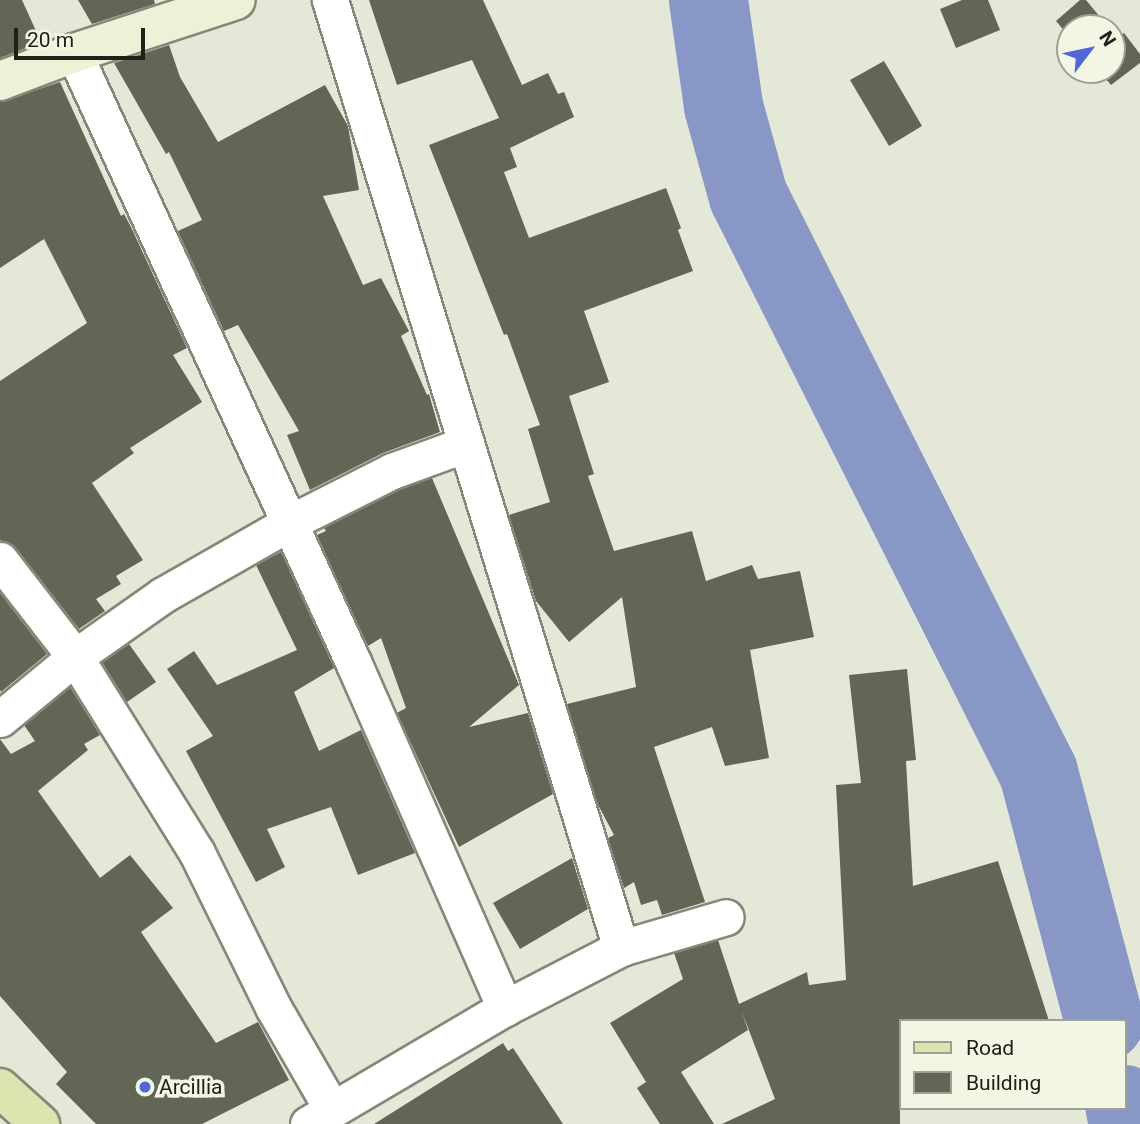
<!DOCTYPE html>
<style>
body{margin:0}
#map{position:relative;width:1140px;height:1124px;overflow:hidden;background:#e4e9d7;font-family:Roboto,sans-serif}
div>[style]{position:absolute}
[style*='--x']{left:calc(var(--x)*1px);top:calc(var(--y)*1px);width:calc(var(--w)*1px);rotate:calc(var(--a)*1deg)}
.river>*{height:79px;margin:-39.5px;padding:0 39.5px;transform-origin:39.5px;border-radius:39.5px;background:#8997c7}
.building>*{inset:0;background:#626656}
.roads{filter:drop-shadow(2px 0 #848877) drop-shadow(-2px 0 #848877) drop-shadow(0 2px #848877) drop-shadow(0 -2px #848877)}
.minor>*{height:35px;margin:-17.5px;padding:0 17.5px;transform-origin:17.5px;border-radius:17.5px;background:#fff}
.secondary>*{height:38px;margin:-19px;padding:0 19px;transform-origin:19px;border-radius:19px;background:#ecf2d8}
.primary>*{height:38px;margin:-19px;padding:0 19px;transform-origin:19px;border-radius:19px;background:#dae5b0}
.dots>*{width:19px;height:19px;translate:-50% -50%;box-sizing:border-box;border:4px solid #f2f7e4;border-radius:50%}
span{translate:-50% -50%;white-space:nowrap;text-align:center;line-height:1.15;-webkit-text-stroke:7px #f2f7e4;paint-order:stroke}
.poi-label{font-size:21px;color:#1e2019}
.left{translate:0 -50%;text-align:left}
.legend{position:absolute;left:899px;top:1019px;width:228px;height:91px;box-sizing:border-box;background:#f2f7e4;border:2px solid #9da193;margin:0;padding:9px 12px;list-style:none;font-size:21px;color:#1e2019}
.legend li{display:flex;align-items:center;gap:14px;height:35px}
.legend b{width:35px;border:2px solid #9da193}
.north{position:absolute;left:1056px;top:14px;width:70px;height:70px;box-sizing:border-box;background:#f2f7e4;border:2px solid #9da193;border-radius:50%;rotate:58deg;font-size:19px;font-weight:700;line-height:28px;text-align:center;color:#1e2019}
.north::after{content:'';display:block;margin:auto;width:24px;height:32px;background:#5066db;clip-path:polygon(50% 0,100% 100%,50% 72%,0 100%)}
.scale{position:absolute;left:14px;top:28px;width:131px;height:32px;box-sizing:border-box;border:4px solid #1e2019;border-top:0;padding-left:9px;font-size:21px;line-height:24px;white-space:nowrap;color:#1e2019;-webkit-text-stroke:5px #f2f7e4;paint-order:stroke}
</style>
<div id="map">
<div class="river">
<i style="--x:708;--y:0;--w:107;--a:81.9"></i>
<i style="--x:723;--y:106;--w:93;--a:74.5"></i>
<i style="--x:748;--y:196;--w:645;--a:63.28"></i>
<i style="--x:1038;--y:772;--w:258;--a:75.2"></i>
<i style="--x:1124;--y:1104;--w:20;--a:79"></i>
</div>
<div class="building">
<i style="clip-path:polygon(0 0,22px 0,41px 42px,0 58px)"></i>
<i style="clip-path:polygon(78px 0,154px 0,155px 4px,92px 24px)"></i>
<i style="clip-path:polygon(369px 0,483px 0,522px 85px,548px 73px,558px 94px,564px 92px,574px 117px,510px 148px,517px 167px,504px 172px,529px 238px,666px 188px,681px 228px,678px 230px,693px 271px,584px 311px,609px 382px,569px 396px,594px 474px,588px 476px,614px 551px,692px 531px,706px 581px,752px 565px,758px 579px,800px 571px,814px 637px,750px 650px,769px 758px,725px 766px,712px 727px,654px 747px,705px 902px,662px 915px,657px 900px,641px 905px,634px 882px,624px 888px,608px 838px,614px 835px,597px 803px,567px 704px,636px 687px,622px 597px,569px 642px,536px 601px,509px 515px,550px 502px,528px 429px,540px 425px,507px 334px,504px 335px,429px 145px,499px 118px,472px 60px,397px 85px)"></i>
<i style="clip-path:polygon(962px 0,988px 0,1000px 30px,956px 48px,940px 9px)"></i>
<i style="clip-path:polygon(1080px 0,1086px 0,1109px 28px,1070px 28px,1070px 38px,1056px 21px)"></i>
<i style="clip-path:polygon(1112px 32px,1117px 38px,1124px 33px,1140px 54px,1140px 63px,1111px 85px,1098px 70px,1112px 70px)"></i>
<i style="clip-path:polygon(169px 45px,180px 77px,218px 142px,325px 85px,348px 126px,359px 190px,323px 196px,363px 285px,381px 278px,409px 331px,401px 336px,427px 395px,429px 394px,440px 432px,383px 453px,310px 490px,287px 435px,299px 431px,238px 325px,224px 331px,178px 231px,202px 220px,169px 152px,166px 154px,114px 63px)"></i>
<i style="clip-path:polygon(884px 61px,922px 126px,889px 146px,850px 80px)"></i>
<i style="clip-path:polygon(60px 82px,121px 216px,124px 214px,131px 227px,187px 348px,173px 355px,202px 402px,130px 448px,134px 453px,92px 483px,143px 560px,116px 576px,121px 584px,96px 599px,105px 611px,79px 629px,16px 548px,0 540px,0 381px,87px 323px,44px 239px,0 268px,0 102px)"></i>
<i style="clip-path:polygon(432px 478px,519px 685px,469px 727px,528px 713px,553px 794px,459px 847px,397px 713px,406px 708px,381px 638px,368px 646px,317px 535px,326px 531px,324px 528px,400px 489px)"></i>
<i style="clip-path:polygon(281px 552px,334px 668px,294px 692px,319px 751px,361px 730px,415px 853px,358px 875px,331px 807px,267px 829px,285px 867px,256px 882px,186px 751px,213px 736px,167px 669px,194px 651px,217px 685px,297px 650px,256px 565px)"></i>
<i style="clip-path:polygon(0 593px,47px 654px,1px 692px,0 690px)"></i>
<i style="clip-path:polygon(129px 644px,156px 682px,127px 702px,102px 662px)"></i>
<i style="clip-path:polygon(907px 669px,916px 760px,906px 761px,913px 886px,998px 861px,1049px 1021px,900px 1021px,900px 1124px,722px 1124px,775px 1099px,742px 1012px,748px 1030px,681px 1072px,714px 1124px,660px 1124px,637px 1088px,646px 1082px,610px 1023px,683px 979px,674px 953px,718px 940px,739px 1004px,807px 972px,809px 985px,846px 980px,836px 785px,861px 783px,849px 675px)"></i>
<i style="clip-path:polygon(70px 687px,100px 735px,84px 744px,88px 750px,38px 791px,100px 878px,130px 855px,173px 908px,141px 932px,216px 1043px,258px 1022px,289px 1080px,202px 1124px,96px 1124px,56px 1084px,67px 1072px,0 996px,0 739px,11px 754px,35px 741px,24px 725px)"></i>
<i style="clip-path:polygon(572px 858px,588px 909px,520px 949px,493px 903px)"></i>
<i style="clip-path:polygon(503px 1043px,508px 1051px,513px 1048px,563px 1124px,374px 1124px)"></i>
</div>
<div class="roads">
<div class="minor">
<i style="--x:330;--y:0;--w:992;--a:72.94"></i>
<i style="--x:74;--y:53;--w:672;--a:65.38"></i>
<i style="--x:354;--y:664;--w:376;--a:66.3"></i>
<i style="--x:0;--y:560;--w:123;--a:52.3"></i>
<i style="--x:75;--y:657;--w:231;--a:58.1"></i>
<i style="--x:197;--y:853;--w:172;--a:63.7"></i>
<i style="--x:273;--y:1007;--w:118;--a:60"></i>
<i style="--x:0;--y:719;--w:97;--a:-39.6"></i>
<i style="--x:75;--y:657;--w:108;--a:-35.2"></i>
<i style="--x:163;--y:595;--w:145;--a:-29.7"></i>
<i style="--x:289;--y:523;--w:115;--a:-26.8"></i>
<i style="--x:392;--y:471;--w:79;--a:-20"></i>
<i style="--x:308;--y:1124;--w:229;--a:-30.5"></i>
<i style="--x:505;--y:1008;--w:131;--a:-27.3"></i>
<i style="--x:621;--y:948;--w:109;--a:-16.4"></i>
</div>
<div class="secondary">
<i style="--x:0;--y:81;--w:79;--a:-20.7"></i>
<i style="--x:74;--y:53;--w:170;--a:-18.1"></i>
</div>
<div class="primary">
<i style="--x:0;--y:1088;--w:54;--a:42"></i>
</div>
</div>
<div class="dots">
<i style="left:145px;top:1087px;background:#5066db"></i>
</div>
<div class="poi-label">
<span class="left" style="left:159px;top:1087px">Arcillia</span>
</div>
<ul class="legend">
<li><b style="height:9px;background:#dae5b0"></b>Road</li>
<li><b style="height:19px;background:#626656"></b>Building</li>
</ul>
<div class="north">N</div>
<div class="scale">20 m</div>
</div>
